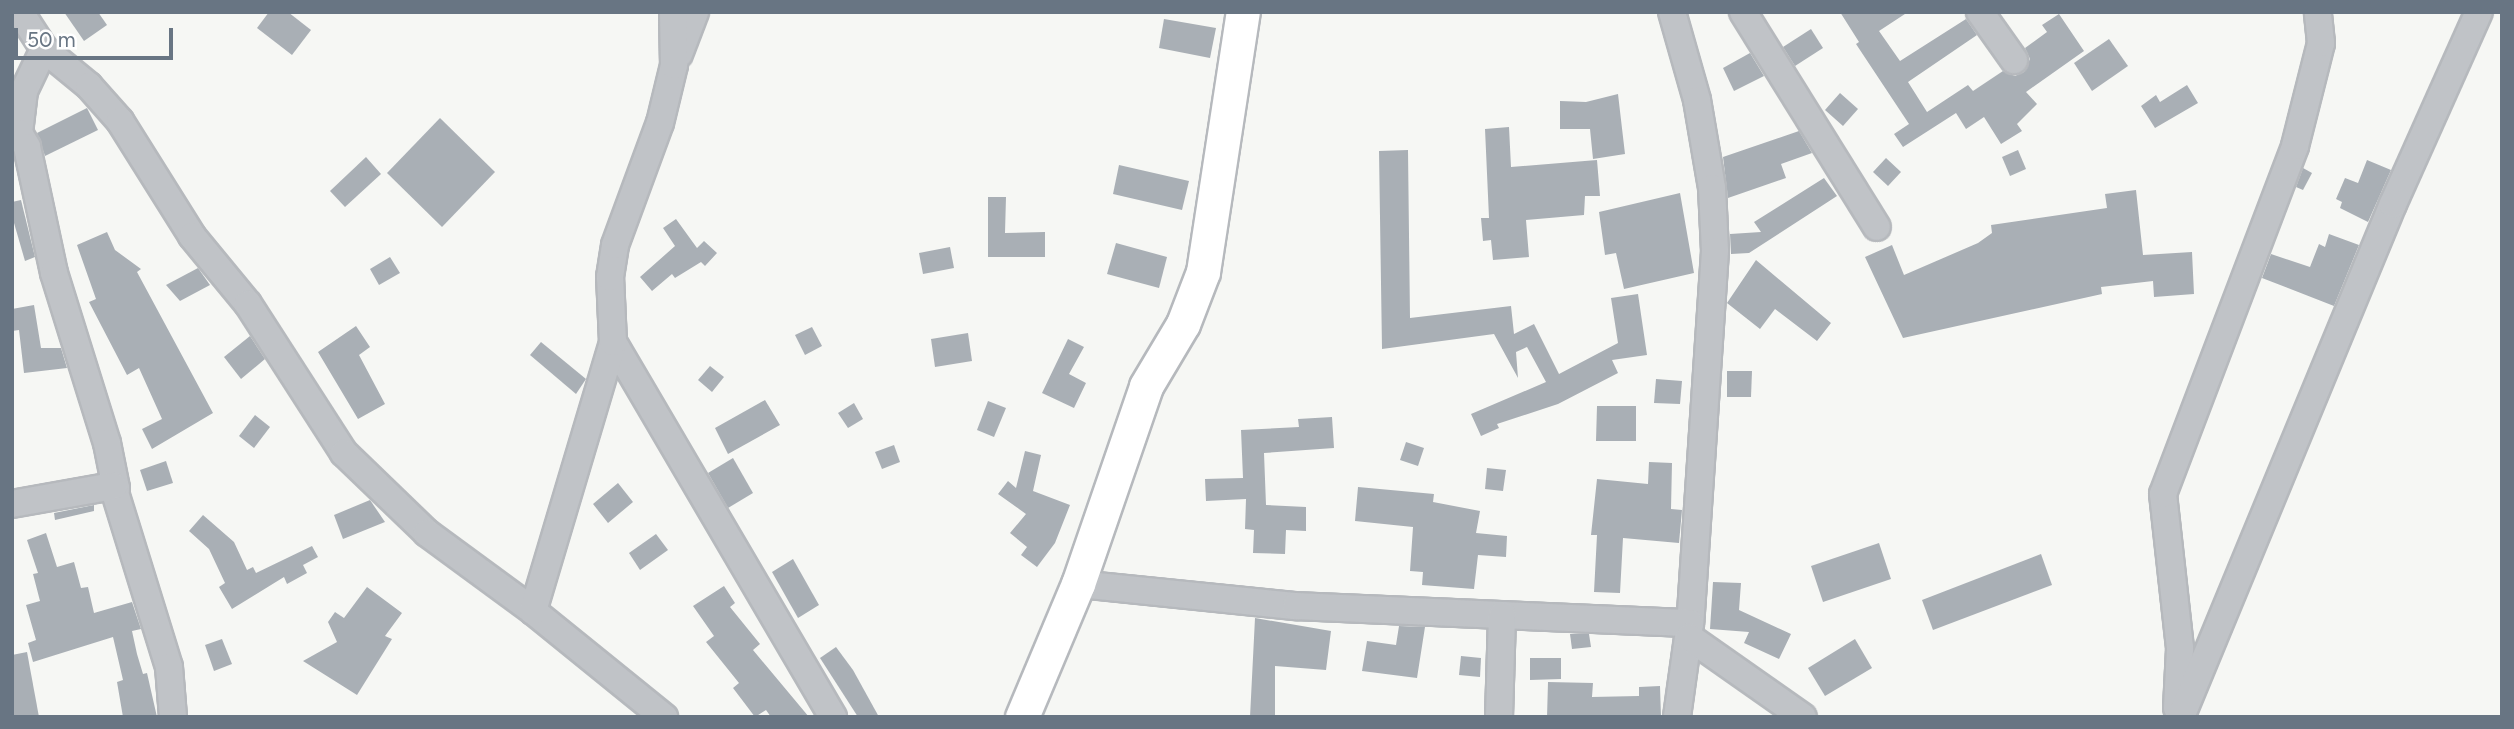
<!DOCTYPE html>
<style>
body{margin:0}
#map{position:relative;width:2514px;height:729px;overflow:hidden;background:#f6f7f4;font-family:Figtree,sans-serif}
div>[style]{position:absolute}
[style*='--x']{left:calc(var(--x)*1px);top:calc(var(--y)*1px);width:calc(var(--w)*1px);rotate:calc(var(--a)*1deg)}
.building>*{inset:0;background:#a9afb5}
.roads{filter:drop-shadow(2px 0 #b6b9bd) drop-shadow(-2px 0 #b6b9bd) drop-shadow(0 2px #b6b9bd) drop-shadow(0 -2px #b6b9bd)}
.minor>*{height:26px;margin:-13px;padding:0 13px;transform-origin:13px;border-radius:13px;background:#c0c3c7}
.major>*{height:33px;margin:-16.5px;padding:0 16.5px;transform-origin:16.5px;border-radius:16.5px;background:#fff}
span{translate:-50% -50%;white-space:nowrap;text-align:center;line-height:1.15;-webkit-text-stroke:7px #fff;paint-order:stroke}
.frame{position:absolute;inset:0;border:14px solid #687583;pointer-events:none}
.scale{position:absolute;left:14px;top:28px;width:159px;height:32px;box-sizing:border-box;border:4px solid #687583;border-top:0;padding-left:9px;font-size:21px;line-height:24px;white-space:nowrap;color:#687583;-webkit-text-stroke:5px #fff;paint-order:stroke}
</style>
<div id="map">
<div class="building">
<i style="clip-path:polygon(64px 12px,98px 12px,107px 25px,84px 41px)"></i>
<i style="clip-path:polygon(269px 12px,288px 12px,311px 30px,292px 55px,257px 28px)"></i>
<i style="clip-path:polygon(1840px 12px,1908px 12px,1879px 31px,1900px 61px,1966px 19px,1977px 35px,1908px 82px,1927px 112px,1968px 85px,1973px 91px,2003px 71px,2015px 76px,2024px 72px,2030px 59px,2025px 48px,2047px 32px,2042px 25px,2059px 14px,2084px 51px,2026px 92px,2037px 104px,2017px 124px,2022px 131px,2001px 144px,1984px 117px,1966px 129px,1956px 113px,1903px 147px,1894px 134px,1909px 124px,1856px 44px,1859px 42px)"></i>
<i style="clip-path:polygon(1164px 19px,1216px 28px,1210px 58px,1159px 48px)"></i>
<i style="clip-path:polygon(1811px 29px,1823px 48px,1795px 66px,1783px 47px)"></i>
<i style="clip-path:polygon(2109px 39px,2128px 66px,2092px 91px,2074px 63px)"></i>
<i style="clip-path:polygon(1750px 53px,1764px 76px,1734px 91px,1723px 68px)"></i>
<i style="clip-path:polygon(2187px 85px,2198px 103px,2155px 128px,2141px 106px,2156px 95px,2160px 102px)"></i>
<i style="clip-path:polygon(1840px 93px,1858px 109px,1843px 126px,1825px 110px)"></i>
<i style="clip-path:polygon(1618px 94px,1625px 154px,1593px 159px,1590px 129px,1560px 129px,1560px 101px,1586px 102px)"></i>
<i style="clip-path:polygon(87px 108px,98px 130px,45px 156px,37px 133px)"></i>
<i style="clip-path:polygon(440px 118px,495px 172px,442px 227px,387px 173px)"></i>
<i style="clip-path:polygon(1509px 127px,1511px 167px,1597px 160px,1600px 196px,1585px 196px,1584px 215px,1526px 220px,1529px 257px,1493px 260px,1491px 240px,1483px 241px,1481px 218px,1489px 218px,1485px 129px)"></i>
<i style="clip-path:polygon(1799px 131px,1812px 153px,1781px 164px,1786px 178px,1728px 198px,1723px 157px)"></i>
<i style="clip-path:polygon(1408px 150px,1410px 318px,1511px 306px,1514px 334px,1534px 324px,1559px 374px,1618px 343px,1611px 298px,1638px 294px,1647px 355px,1612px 360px,1618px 373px,1558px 404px,1497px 424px,1499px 428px,1481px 436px,1471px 414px,1546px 382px,1527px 347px,1516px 352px,1518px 378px,1494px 334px,1382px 349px,1379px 151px)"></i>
<i style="clip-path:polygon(2018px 150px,2026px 169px,2010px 176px,2002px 157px)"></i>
<i style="clip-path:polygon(366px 157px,381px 174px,345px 207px,330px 191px)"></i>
<i style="clip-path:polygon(1886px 158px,1901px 172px,1888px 186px,1873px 172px)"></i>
<i style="clip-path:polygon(2367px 160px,2391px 170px,2368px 222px,2340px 208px,2342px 202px,2336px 199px,2345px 178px,2358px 183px)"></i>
<i style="clip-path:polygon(1119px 165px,1189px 181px,1182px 210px,1113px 194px)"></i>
<i style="clip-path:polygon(2303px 168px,2312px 173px,2303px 190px,2296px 187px)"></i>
<i style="clip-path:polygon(1824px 178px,1837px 196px,1749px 253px,1731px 254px,1730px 234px,1761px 232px,1754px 222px)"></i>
<i style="clip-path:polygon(2136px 190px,2143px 255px,2192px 252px,2194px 294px,2154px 297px,2153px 281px,2101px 287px,2102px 294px,1903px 338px,1865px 257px,1892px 245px,1904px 275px,1978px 243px,1992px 233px,1991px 225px,2107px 208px,2105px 194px)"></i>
<i style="clip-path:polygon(1680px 193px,1694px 273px,1624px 289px,1616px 253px,1605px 255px,1599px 212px)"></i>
<i style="clip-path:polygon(988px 197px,1006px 197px,1005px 233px,1045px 232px,1045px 257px,988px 257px)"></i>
<i style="clip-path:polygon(21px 200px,35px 257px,25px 261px,12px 216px,12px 202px)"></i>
<i style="clip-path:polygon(676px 219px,697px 248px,704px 241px,717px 253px,705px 266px,701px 262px,675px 278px,672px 274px,652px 291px,640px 277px,675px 246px,663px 228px)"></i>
<i style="clip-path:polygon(107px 232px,115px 250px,141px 269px,137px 272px,213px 413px,152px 449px,142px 429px,162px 419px,139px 368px,127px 375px,89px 302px,96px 299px,77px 245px)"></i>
<i style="clip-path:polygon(2329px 234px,2359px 245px,2334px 306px,2262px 278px,2271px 254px,2310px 267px,2319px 244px,2325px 247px)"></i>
<i style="clip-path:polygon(1116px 243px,1167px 257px,1159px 288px,1107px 274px)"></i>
<i style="clip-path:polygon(950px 247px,954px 268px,923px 274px,919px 253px)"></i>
<i style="clip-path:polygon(390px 257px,400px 273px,379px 285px,370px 269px)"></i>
<i style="clip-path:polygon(1756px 260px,1831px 323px,1817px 341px,1775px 309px,1760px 329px,1727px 303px)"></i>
<i style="clip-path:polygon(198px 268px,210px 285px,180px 301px,166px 285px)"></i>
<i style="clip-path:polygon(34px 305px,41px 348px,61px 348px,67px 368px,24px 373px,19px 330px,12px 331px,12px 309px)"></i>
<i style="clip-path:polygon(356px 326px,370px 347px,359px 355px,385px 404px,358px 419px,318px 352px)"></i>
<i style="clip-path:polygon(812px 327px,822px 346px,805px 355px,795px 335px)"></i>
<i style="clip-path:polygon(968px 333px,972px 361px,935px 367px,931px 339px)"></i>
<i style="clip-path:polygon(250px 336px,265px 359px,241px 379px,224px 357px)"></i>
<i style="clip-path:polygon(1068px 339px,1084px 347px,1069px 374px,1086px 383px,1074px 408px,1042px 393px)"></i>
<i style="clip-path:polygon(541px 342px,586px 379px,576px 394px,530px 355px)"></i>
<i style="clip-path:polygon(710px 366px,724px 377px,712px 392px,698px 380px)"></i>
<i style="clip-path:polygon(1727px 371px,1752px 371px,1751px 397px,1727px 397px)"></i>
<i style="clip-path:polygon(1656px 379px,1682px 381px,1680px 404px,1654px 403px)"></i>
<i style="clip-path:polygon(765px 400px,780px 425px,728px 454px,715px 428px)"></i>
<i style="clip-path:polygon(988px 401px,1006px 408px,994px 437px,977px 430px)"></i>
<i style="clip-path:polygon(854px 403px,863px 419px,848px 428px,838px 413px)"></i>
<i style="clip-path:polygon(1597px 406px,1636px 406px,1636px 441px,1596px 441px)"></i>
<i style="clip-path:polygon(255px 415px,270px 427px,254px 448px,239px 436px)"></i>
<i style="clip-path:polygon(1332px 417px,1334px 448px,1264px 453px,1266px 505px,1306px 507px,1306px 531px,1286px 530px,1285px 554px,1253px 553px,1254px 530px,1245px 529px,1246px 499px,1206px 501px,1205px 479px,1243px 478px,1241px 430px,1299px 427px,1298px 419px)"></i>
<i style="clip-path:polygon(1406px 442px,1424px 448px,1418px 466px,1400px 460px)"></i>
<i style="clip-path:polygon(894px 445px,900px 462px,882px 469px,875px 452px)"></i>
<i style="clip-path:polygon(1025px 451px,1041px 455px,1033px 491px,1070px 505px,1055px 543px,1037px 567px,1021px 555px,1027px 547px,1010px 533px,1026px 514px,998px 494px,1008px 481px,1016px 488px)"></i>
<i style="clip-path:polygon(733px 458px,753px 493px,728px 508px,708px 473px)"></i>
<i style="clip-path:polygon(166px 461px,173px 483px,147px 491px,140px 470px)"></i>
<i style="clip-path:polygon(1649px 462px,1672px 463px,1671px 509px,1682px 510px,1679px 543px,1623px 538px,1620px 593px,1594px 592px,1597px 535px,1591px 535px,1597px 479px,1648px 484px)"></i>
<i style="clip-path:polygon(1487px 468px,1506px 470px,1503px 491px,1485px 489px)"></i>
<i style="clip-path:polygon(618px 483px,633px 502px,608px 523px,593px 504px)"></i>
<i style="clip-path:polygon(1358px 487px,1434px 494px,1433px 502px,1480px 511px,1476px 533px,1507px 536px,1506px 557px,1478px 555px,1474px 589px,1422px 585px,1423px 572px,1410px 571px,1413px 527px,1355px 521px)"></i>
<i style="clip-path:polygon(370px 500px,385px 522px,343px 539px,334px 515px)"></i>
<i style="clip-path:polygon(94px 505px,94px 511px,55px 520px,54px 513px)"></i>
<i style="clip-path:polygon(203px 515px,234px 542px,247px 570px,253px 567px,256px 573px,312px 546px,318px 557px,303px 565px,307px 573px,287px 584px,284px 577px,232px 609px,219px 587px,225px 583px,209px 549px,189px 531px)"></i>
<i style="clip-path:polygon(46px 533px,57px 567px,74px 562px,81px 588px,88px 587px,94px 613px,132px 602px,141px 629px,132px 631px,137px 654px,143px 674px,147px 673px,157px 717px,123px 717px,117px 682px,123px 680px,113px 637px,33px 662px,28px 643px,36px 640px,26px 605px,40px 601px,33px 574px,38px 573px,27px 540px)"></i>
<i style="clip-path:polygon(656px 534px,668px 550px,640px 570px,629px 553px)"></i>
<i style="clip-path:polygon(1879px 543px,1891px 579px,1823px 602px,1811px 566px)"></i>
<i style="clip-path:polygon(2041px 554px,2052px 585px,1933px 630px,1922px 600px)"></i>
<i style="clip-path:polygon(793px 559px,819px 605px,798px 618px,772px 572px)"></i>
<i style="clip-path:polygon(1713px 582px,1741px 583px,1739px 610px,1791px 634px,1779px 659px,1744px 643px,1749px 632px,1710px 629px)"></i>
<i style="clip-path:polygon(724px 586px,735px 603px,730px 607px,760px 644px,753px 650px,809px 717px,771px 717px,766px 710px,755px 717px,733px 688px,739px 683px,706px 642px,714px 636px,693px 606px)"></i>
<i style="clip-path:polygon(367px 587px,402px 613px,385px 636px,392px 639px,357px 695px,303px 661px,337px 642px,328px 622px,335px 612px,344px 618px)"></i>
<i style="clip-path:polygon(1255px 618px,1331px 631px,1326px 670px,1275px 666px,1275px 717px,1250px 717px)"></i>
<i style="clip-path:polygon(1399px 626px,1425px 627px,1417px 678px,1362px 671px,1367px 641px,1396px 645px)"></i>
<i style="clip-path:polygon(1570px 634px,1589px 634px,1591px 647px,1572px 649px)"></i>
<i style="clip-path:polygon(222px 639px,232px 664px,214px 671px,205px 645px)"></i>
<i style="clip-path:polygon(1855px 639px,1872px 668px,1825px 696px,1808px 668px)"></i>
<i style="clip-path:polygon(836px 647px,853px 670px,879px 717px,858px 717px,820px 658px)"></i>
<i style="clip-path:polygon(27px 652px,39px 717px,12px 717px,12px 655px)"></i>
<i style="clip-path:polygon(1461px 656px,1481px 658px,1480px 677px,1459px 675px)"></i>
<i style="clip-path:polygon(1530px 658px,1561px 658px,1561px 679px,1530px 680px)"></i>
<i style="clip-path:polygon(1548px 682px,1593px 683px,1592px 697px,1639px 696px,1639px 687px,1660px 686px,1661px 717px,1547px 717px)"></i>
</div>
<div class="roads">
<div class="minor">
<i style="--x:20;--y:12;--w:44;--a:57"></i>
<i style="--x:44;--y:49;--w:58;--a:39.4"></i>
<i style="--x:89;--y:86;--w:47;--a:48.5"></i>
<i style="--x:120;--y:121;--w:136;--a:57.9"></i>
<i style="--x:192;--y:236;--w:88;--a:50.5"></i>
<i style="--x:248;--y:304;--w:177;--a:57.2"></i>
<i style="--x:344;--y:453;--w:115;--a:43.9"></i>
<i style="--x:427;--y:533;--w:132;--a:36.3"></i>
<i style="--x:533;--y:611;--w:169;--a:39"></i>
<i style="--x:1672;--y:12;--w:91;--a:74.1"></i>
<i style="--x:1697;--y:100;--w:89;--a:80.3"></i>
<i style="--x:1712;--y:188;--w:63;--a:87.3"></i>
<i style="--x:1715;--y:251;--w:373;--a:93.8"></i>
<i style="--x:1690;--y:623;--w:95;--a:97.9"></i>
<i style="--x:1743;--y:12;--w:253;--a:58.1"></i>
<i style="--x:1980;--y:12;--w:59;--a:54.7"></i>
<i style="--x:44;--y:49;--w:47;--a:115.5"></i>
<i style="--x:24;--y:91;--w:42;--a:96.8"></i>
<i style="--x:19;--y:133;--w:16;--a:60"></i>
<i style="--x:27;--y:147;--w:129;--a:77.9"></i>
<i style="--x:54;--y:273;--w:178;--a:72.7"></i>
<i style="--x:107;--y:443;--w:46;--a:78.7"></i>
<i style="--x:116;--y:488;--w:4;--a:-146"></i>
<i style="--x:113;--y:486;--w:189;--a:72.8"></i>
<i style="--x:169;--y:667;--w:50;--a:85.4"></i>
<i style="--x:679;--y:54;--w:45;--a:-69.1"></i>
<i style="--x:613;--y:342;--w:435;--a:59.6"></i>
<i style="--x:12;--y:504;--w:103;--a:-10.1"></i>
<i style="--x:1078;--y:584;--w:219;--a:5.8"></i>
<i style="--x:1296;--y:606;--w:394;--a:2.5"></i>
<i style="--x:533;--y:611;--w:281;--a:-73.4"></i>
<i style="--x:613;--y:342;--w:65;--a:-92.6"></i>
<i style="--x:610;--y:277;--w:32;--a:-81"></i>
<i style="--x:615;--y:245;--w:130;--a:-69.8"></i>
<i style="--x:660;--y:123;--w:60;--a:-76.4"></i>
<i style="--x:674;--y:65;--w:53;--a:-91.1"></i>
<i style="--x:1689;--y:637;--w:139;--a:35.1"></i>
<i style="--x:2177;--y:708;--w:60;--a:-87.1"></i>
<i style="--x:2180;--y:648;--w:155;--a:-96.3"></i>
<i style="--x:2163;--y:494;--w:372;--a:-69.2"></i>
<i style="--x:2295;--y:146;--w:106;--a:-75.8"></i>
<i style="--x:2321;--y:43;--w:31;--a:-96"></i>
<i style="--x:1499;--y:717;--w:102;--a:-88.3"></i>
<i style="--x:2181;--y:717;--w:555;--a:-67.55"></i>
<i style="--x:2393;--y:204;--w:210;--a:-65.9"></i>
</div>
<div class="major">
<i style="--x:1022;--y:717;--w:144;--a:-67.2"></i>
<i style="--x:1078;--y:584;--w:209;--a:-71"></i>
<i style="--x:1146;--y:386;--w:72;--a:-59.2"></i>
<i style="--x:1183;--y:324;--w:56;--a:-69"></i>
<i style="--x:1203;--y:272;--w:263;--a:-81.3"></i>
</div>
</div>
<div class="frame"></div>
<div class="scale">50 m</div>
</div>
